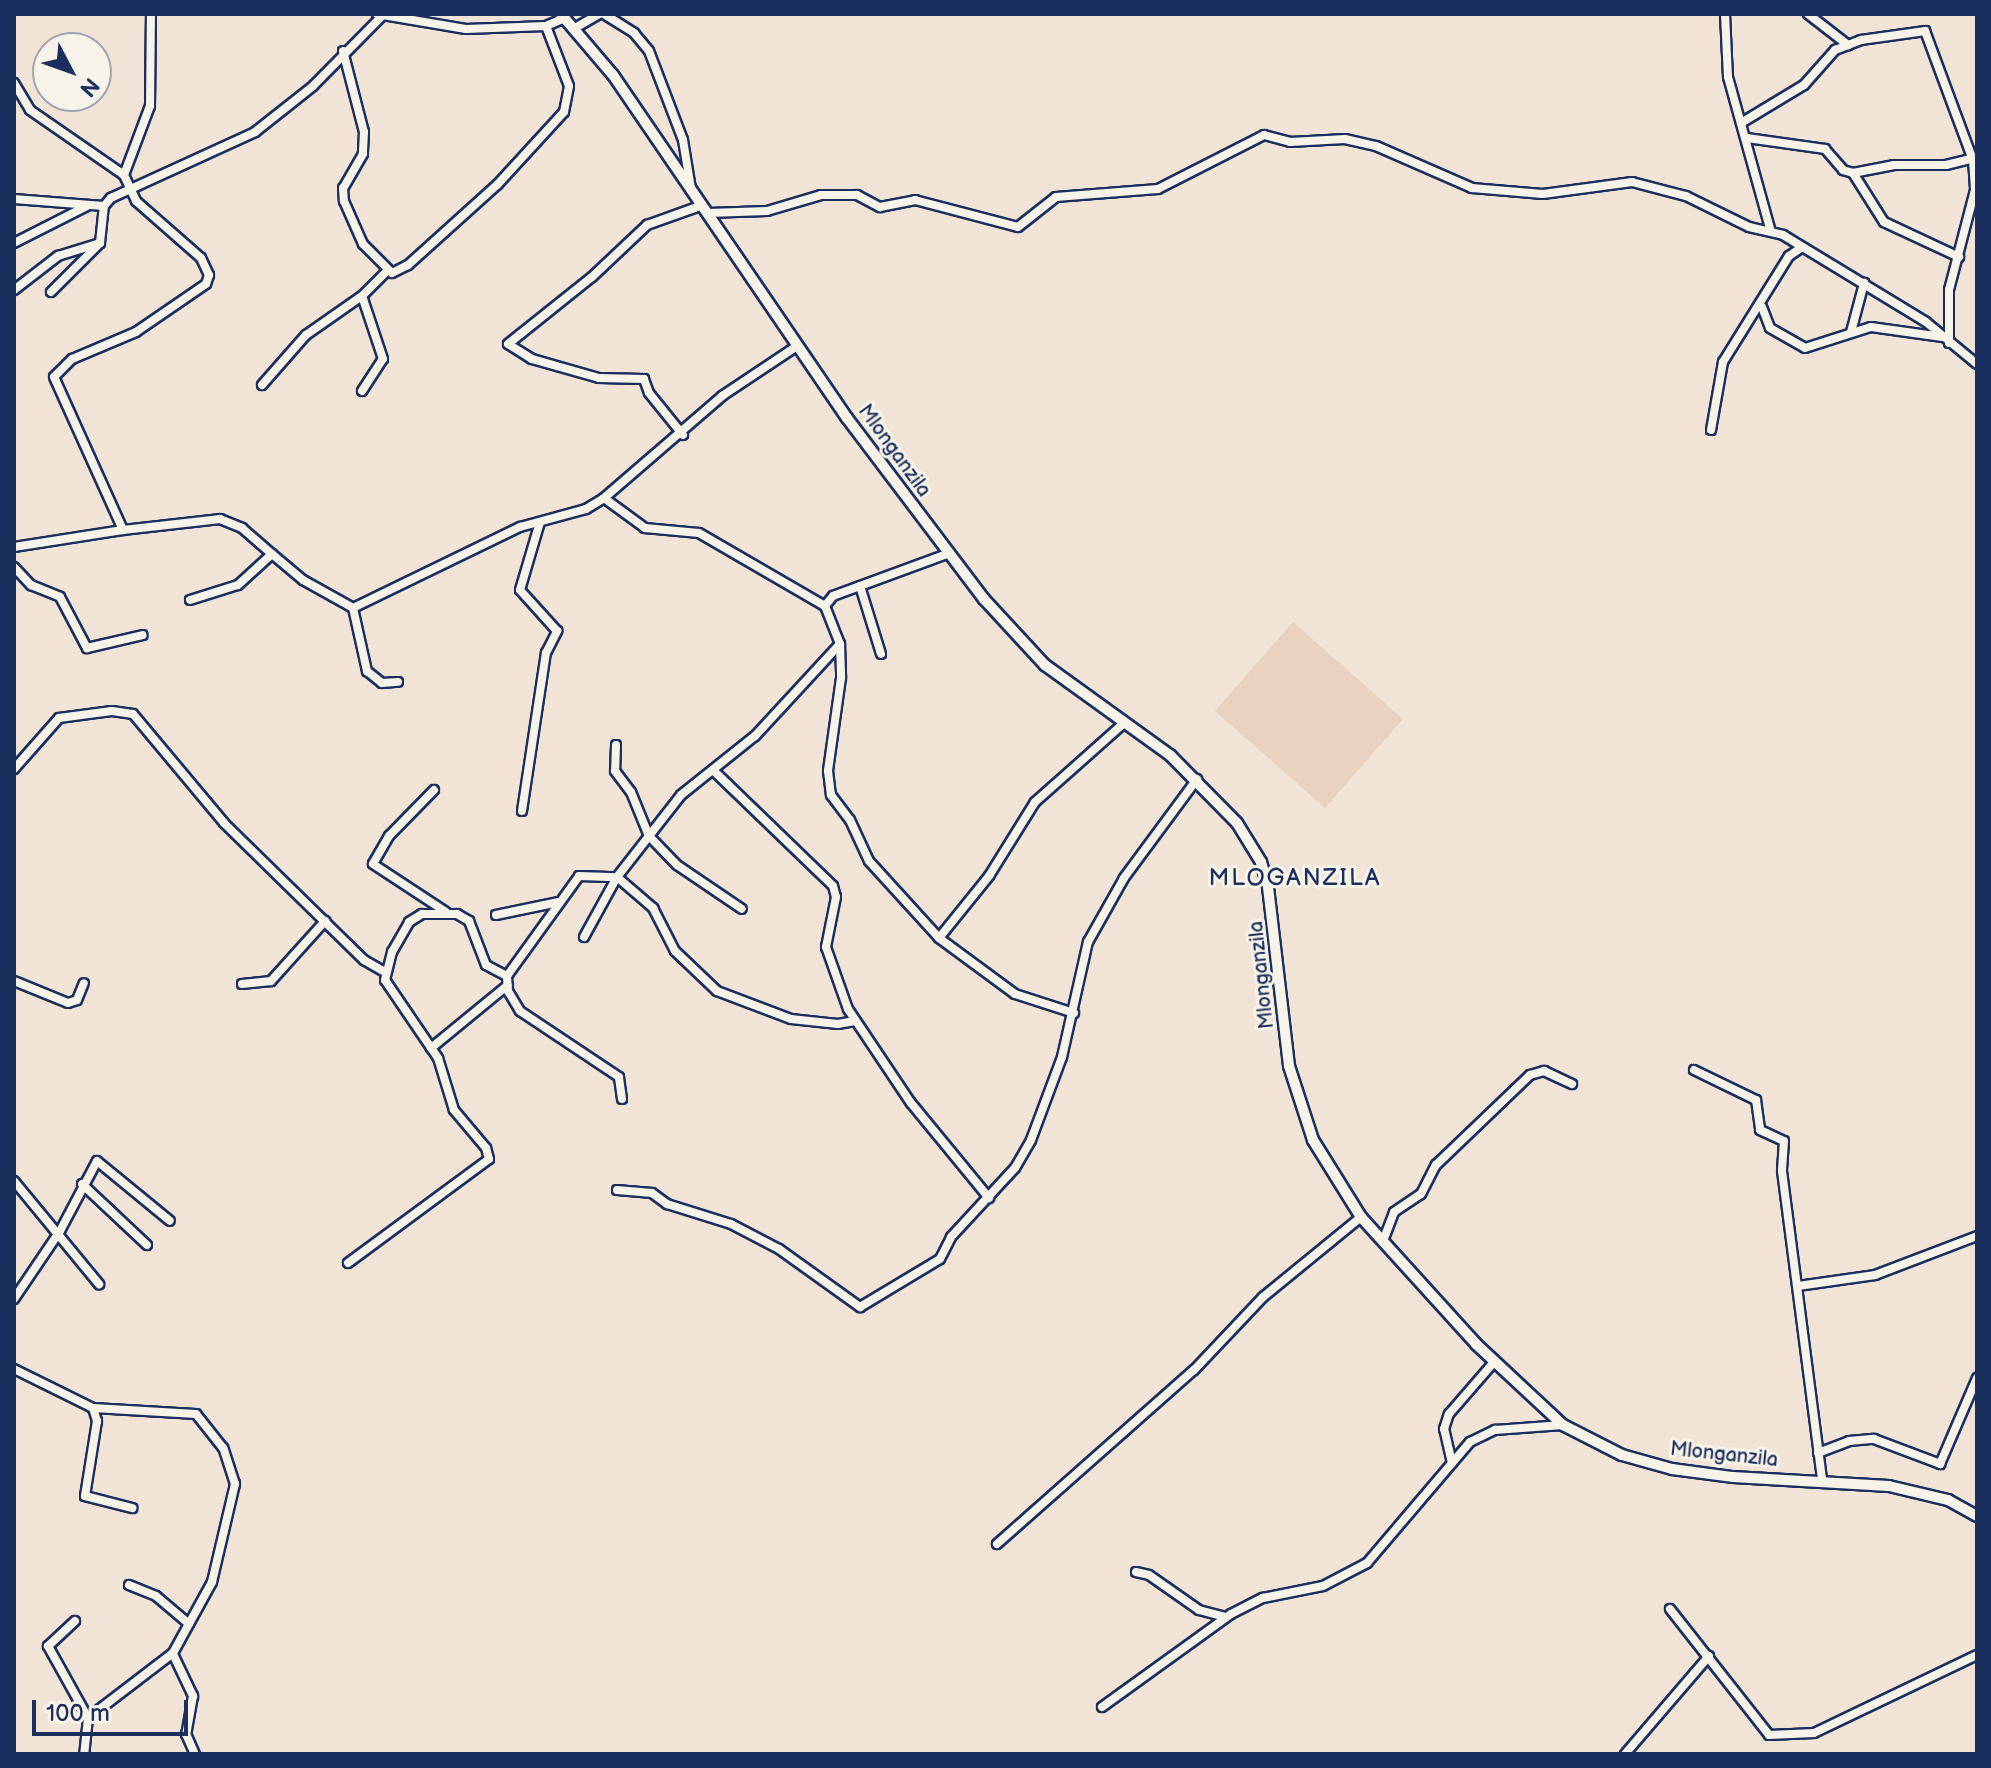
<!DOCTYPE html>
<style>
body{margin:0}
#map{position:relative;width:1991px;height:1768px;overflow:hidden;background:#f1e4d6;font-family:"Balsamiq Sans",sans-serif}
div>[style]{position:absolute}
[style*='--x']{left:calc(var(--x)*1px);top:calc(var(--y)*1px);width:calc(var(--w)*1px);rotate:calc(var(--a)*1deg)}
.built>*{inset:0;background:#ead2c0}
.roads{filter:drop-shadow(2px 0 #1b2f5e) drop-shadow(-2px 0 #1b2f5e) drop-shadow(0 2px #1b2f5e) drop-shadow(0 -2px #1b2f5e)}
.minor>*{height:8px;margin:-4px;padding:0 4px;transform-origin:4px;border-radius:4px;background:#f7f3e8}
.tertiary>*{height:10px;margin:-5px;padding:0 5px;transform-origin:5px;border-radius:5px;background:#f7f3e8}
span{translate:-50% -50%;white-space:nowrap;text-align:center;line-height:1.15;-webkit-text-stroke:6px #f7f3e8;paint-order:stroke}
.street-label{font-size:20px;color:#1b2f5e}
.quarter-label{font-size:24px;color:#1b2f5e;letter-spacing:2px}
.frame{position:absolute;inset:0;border:16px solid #1b2f5e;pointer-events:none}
.north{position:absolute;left:32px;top:32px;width:80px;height:80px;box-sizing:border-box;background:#f7f3e8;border:2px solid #9fa5b1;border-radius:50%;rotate:131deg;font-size:22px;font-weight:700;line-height:32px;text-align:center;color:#1b2f5e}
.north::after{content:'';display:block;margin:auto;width:28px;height:36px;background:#1b2f5e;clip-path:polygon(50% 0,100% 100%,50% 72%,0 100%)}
.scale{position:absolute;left:32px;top:1700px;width:156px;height:36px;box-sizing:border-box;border:4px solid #1b2f5e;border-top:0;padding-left:10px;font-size:24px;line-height:28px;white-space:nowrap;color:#1b2f5e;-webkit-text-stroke:6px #f7f3e8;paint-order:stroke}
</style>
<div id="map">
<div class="built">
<i style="clip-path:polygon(1293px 622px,1403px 719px,1325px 808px,1215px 711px)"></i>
</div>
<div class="roads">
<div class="minor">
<i style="--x:377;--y:14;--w:90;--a:9.6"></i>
<i style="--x:466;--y:29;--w:80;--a:-2.1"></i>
<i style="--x:546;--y:26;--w:21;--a:-23"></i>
<i style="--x:604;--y:14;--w:36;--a:32"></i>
<i style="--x:634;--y:33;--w:23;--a:50"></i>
<i style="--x:649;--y:51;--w:95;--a:69.1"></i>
<i style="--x:683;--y:140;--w:50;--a:80.7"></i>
<i style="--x:1725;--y:14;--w:63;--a:87.3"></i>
<i style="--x:1728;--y:77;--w:157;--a:74.5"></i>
<i style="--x:1808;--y:14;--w:51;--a:37.8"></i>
<i style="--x:575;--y:28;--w:28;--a:-30"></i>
<i style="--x:343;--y:51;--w:84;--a:75.5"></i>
<i style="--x:364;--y:132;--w:22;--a:93"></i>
<i style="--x:363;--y:154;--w:39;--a:120"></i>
<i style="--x:343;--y:188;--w:13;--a:86"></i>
<i style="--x:344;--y:201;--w:47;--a:66.2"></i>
<i style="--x:363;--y:244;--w:41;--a:45"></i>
<i style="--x:392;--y:273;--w:18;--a:-27"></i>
<i style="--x:408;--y:265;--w:120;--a:-42"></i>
<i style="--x:497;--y:185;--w:99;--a:-47.5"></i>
<i style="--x:564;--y:112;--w:26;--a:-79"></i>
<i style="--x:569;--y:86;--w:64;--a:-111"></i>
<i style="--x:14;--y:83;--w:31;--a:59"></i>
<i style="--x:30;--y:110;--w:114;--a:34.7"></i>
<i style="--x:124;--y:175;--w:29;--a:65"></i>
<i style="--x:136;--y:201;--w:86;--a:41.2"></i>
<i style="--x:201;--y:258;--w:19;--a:65"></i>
<i style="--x:209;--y:275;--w:9;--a:108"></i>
<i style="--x:206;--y:284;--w:85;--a:145.6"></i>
<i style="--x:136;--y:332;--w:69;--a:157.1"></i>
<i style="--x:72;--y:359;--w:25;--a:135"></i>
<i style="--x:54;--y:377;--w:168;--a:65.7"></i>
<i style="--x:123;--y:530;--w:98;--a:-6.5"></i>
<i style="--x:220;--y:519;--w:24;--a:22"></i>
<i style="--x:242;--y:528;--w:40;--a:41"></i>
<i style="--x:1741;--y:123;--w:74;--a:-31.1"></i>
<i style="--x:1804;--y:85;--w:47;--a:-48.5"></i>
<i style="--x:1835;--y:50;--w:28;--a:-21"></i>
<i style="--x:1861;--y:40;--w:65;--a:-8"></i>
<i style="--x:1925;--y:31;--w:138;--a:69.6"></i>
<i style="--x:1973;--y:160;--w:30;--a:86"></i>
<i style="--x:1975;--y:190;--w:103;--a:104.6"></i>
<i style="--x:1949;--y:290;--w:53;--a:90"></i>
<i style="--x:1747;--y:138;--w:79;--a:8"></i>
<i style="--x:1825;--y:149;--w:28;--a:49"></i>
<i style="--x:1843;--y:170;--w:10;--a:17"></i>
<i style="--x:1853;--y:173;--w:42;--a:-11"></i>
<i style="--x:1894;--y:165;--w:52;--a:0"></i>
<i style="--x:1946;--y:165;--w:32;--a:-14"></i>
<i style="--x:1853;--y:173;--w:58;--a:57.7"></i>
<i style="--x:1884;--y:222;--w:83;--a:25"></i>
<i style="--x:124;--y:175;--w:74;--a:-69.4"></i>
<i style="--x:150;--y:106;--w:92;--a:-89.4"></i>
<i style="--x:14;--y:199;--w:90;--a:4.4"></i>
<i style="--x:708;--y:213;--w:59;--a:-1.9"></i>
<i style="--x:767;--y:211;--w:56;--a:-16.5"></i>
<i style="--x:821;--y:195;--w:36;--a:0"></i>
<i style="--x:857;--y:195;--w:26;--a:28"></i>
<i style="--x:880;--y:207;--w:36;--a:-11"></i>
<i style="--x:915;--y:200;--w:106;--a:14.7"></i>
<i style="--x:1018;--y:227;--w:48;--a:-38.3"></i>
<i style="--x:1056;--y:197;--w:102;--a:-4.5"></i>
<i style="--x:1158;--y:189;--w:119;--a:-27"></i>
<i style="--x:1264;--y:135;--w:27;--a:15"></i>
<i style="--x:1290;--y:142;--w:55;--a:-3.1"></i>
<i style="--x:1345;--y:139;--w:32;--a:13"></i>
<i style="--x:1376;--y:146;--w:105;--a:23.6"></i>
<i style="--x:1472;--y:188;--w:71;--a:4.8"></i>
<i style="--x:1543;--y:194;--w:90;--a:-7.7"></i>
<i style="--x:1632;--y:182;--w:56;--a:14.5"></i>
<i style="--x:1686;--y:196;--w:70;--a:26.2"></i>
<i style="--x:1749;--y:227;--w:35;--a:13"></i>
<i style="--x:1783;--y:235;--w:167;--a:31.3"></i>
<i style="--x:1926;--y:322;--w:66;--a:39.5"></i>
<i style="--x:14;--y:243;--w:82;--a:-26.9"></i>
<i style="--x:14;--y:290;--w:56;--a:-37.7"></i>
<i style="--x:58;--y:256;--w:44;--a:-17.2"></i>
<i style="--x:51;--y:292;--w:69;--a:-45"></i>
<i style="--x:100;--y:243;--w:37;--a:-84"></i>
<i style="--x:104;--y:206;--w:11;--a:-49"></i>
<i style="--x:111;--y:198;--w:158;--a:-24.6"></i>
<i style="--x:255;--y:132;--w:74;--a:-38.4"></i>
<i style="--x:313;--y:86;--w:98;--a:-45.4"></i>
<i style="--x:1762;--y:307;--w:22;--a:69"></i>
<i style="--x:1770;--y:328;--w:40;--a:29.7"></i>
<i style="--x:1805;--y:348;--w:69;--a:-17.7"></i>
<i style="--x:1871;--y:327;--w:72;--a:8"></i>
<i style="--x:1851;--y:332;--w:51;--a:-75.1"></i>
<i style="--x:262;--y:385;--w:67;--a:-48.7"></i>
<i style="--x:306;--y:335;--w:68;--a:-34.9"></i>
<i style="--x:362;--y:391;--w:38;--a:-57"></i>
<i style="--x:383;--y:359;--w:66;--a:-108.4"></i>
<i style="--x:362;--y:296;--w:34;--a:-45"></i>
<i style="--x:1711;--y:430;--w:69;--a:-80"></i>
<i style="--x:1723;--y:362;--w:125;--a:-58.1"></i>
<i style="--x:1789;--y:256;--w:14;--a:-34"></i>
<i style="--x:683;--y:435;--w:54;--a:-129"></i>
<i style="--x:649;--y:393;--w:15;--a:-110"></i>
<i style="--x:644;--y:379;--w:45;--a:-178.7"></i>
<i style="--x:599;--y:378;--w:70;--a:-164.2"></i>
<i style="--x:532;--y:359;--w:28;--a:-148"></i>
<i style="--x:508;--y:344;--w:107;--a:-38.6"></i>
<i style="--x:592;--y:277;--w:76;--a:-43.4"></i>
<i style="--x:647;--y:225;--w:59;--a:-19.7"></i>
<i style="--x:604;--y:498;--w:51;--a:36.2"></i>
<i style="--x:645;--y:528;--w:54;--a:5.3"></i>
<i style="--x:699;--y:533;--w:146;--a:30.1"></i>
<i style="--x:14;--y:547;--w:110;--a:-8.9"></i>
<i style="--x:947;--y:554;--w:121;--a:159.8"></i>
<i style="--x:833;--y:596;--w:13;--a:129"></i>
<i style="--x:825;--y:606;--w:41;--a:68.5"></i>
<i style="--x:840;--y:644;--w:34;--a:88"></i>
<i style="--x:841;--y:678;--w:94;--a:98"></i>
<i style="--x:828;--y:771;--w:24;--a:83"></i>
<i style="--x:831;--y:795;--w:31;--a:53"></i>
<i style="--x:850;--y:820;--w:45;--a:65.1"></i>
<i style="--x:869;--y:861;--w:104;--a:47.7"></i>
<i style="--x:939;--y:938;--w:94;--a:36.4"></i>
<i style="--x:1015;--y:994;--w:62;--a:17.9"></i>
<i style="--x:14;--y:567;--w:25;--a:47"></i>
<i style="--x:31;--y:585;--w:31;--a:22"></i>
<i style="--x:60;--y:597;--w:58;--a:62.1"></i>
<i style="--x:87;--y:648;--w:57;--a:-13.1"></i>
<i style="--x:860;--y:586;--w:71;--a:72.8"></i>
<i style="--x:190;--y:600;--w:50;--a:-17.4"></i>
<i style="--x:238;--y:585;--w:46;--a:-42.4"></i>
<i style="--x:272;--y:554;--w:40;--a:40"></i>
<i style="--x:303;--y:580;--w:57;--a:29.2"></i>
<i style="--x:353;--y:608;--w:186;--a:-25.9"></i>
<i style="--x:520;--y:527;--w:68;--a:-15.3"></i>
<i style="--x:586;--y:509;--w:21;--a:-31"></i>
<i style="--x:604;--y:498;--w:156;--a:-40.8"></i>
<i style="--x:722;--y:396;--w:90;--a:-33.7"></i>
<i style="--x:353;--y:608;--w:65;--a:77.5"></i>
<i style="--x:367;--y:671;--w:19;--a:39"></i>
<i style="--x:382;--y:683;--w:16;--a:-4"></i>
<i style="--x:616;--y:745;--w:26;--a:92"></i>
<i style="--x:615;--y:771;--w:26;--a:53"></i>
<i style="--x:631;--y:792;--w:48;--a:67.8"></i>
<i style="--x:649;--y:836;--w:40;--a:46"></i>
<i style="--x:677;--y:865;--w:78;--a:34.1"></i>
<i style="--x:14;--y:769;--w:68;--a:-48.6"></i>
<i style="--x:59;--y:718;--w:53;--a:-7.5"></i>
<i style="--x:112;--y:711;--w:21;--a:8"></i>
<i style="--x:133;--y:714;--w:142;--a:50.1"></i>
<i style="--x:224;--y:823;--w:196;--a:44.4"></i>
<i style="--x:364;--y:960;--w:22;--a:30"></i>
<i style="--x:715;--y:772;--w:164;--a:44"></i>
<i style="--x:833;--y:886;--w:11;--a:75"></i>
<i style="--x:836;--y:897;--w:51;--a:101.3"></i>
<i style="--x:826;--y:947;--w:66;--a:70.5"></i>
<i style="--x:848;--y:1009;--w:113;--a:56.2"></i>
<i style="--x:911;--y:1103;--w:123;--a:50.6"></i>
<i style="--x:434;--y:790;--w:64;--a:134.4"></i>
<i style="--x:389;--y:836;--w:32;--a:120"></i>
<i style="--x:373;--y:864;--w:87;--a:33.3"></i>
<i style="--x:522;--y:811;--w:160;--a:-81.4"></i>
<i style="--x:546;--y:653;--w:25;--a:-63"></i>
<i style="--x:557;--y:631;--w:55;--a:-132.1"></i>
<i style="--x:520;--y:590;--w:71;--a:-73.6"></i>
<i style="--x:496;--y:915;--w:64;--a:-11.7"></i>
<i style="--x:584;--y:937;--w:68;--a:-61.2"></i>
<i style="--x:617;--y:877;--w:48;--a:40.7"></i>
<i style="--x:653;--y:908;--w:48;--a:62.9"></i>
<i style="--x:675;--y:951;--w:58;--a:43.6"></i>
<i style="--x:717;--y:991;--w:79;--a:20.7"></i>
<i style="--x:791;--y:1019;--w:47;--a:6.1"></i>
<i style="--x:838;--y:1024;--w:17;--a:-10"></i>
<i style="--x:939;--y:938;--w:80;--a:-51.1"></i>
<i style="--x:989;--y:876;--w:87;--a:-58.1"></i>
<i style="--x:1035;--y:802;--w:120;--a:-41.6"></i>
<i style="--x:14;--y:981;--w:58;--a:22.2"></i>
<i style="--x:68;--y:1003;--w:9;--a:-18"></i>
<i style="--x:77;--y:1000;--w:18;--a:-68"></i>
<i style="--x:242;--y:984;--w:29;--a:-6"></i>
<i style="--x:271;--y:981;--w:81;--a:-48"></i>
<i style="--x:431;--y:1048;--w:99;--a:-39.3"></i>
<i style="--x:1694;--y:1070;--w:69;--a:25.8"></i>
<i style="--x:1756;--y:1100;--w:30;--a:82"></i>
<i style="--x:1760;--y:1130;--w:26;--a:25"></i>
<i style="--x:1784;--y:1141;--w:30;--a:94"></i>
<i style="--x:1782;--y:1171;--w:313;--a:82.6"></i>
<i style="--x:622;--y:1099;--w:22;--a:-98"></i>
<i style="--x:619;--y:1077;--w:119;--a:-146.3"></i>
<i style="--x:520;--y:1011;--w:23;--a:-121"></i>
<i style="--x:508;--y:991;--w:15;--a:-94"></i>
<i style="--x:507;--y:976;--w:123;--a:-54.2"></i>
<i style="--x:579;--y:876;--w:38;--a:2"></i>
<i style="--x:617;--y:877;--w:104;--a:-52"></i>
<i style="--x:681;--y:795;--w:95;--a:-38.6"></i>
<i style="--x:755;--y:736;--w:125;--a:-47.3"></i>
<i style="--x:14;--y:1181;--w:134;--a:50.5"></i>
<i style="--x:82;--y:1184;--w:89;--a:43.2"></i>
<i style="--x:617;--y:1190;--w:35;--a:5"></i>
<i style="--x:652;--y:1193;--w:19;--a:36"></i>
<i style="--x:667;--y:1204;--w:67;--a:17.4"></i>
<i style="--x:731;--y:1224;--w:54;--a:27.5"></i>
<i style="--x:779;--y:1249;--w:100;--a:35.6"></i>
<i style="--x:860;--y:1307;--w:93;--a:-31"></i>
<i style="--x:940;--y:1259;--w:25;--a:-63"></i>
<i style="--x:951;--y:1237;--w:94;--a:-47.2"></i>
<i style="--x:1015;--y:1168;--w:32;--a:-60"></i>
<i style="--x:1031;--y:1140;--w:89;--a:-69.5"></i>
<i style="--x:1062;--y:1057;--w:118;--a:-77.3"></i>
<i style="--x:1088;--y:942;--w:73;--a:-60.6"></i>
<i style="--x:1124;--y:878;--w:123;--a:-53.6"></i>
<i style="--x:1383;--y:1241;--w:31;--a:-69"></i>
<i style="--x:1394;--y:1212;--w:32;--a:-34"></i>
<i style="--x:1421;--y:1194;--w:33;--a:-63"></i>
<i style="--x:1436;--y:1165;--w:130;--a:-43.8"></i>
<i style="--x:1530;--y:1075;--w:15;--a:-16"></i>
<i style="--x:1544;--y:1071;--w:31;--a:25"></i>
<i style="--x:348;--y:1263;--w:175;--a:-36.4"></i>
<i style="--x:489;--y:1159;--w:11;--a:-105"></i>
<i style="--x:486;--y:1148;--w:50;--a:-130.1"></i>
<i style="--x:454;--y:1110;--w:54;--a:-107.1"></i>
<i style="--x:438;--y:1058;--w:94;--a:-124.2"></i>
<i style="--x:385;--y:980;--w:29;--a:-76"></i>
<i style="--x:392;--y:952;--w:34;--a:-60"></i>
<i style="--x:409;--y:922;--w:15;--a:-32"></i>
<i style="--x:422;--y:914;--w:35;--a:0"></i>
<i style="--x:457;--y:914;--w:14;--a:30"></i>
<i style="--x:469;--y:921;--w:47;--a:68.9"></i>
<i style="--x:486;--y:965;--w:24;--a:28"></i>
<i style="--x:1798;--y:1286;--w:78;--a:-8.1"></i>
<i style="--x:1875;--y:1275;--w:109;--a:-20.9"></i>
<i style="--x:14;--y:1299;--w:82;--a:-55.9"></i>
<i style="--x:60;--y:1231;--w:79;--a:-62.1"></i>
<i style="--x:97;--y:1161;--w:94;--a:39.4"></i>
<i style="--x:14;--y:1369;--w:88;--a:26.3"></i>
<i style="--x:93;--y:1408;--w:14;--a:73"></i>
<i style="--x:97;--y:1421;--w:76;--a:99.1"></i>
<i style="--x:85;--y:1496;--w:49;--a:14.3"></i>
<i style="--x:1818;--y:1453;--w:33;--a:-21"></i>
<i style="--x:1849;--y:1441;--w:25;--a:-5"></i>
<i style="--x:1874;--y:1439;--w:71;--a:20.7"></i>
<i style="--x:1940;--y:1464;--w:94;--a:-66.7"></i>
<i style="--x:1452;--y:1463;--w:35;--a:-103"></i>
<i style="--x:1444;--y:1429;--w:16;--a:-72"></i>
<i style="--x:1449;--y:1414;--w:69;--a:-49.1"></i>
<i style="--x:997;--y:1544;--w:263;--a:-41.5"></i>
<i style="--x:1194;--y:1370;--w:100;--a:-46.6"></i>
<i style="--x:1263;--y:1297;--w:127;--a:-39.2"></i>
<i style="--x:1136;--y:1572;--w:13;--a:13"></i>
<i style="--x:1149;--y:1575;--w:61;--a:35"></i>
<i style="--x:1199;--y:1610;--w:27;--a:15"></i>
<i style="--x:129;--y:1585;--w:29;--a:22"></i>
<i style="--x:156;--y:1596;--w:43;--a:40.3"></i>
<i style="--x:1670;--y:1609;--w:160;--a:51.8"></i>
<i style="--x:1769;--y:1735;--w:45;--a:-2.5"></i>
<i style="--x:1814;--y:1733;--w:181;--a:-25.6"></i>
<i style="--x:75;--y:1621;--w:37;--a:137"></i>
<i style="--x:48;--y:1646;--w:82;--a:60.9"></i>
<i style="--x:88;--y:1718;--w:36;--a:96"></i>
<i style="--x:173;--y:1654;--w:47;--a:64.5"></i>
<i style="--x:193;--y:1696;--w:39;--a:100"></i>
<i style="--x:186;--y:1734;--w:22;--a:66"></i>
<i style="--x:1102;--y:1707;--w:159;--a:-35.8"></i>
<i style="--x:1231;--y:1614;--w:36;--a:-27"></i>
<i style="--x:1263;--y:1598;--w:61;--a:-11.3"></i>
<i style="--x:1323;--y:1586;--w:50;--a:-27.6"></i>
<i style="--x:1367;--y:1563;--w:159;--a:-49.6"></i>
<i style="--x:1470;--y:1442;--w:28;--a:-26"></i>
<i style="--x:1495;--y:1430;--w:68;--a:-4.2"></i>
<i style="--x:88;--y:1718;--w:107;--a:-37.4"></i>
<i style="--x:173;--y:1653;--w:81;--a:-61.2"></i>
<i style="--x:212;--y:1582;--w:101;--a:-76.8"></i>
<i style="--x:235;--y:1484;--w:38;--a:-108"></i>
<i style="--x:223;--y:1448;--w:43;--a:-128.5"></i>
<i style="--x:196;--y:1414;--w:103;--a:-176.7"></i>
<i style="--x:1625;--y:1754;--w:129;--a:-49.4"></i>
</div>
<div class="tertiary">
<i style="--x:561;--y:14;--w:80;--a:49.6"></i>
<i style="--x:613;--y:75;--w:415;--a:55.7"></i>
<i style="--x:847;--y:418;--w:227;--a:52.9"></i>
<i style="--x:984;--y:599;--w:90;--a:47.3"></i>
<i style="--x:1045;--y:665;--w:154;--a:35.8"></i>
<i style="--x:1170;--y:755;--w:95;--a:45.4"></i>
<i style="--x:1237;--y:823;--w:46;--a:58.4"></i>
<i style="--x:1261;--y:862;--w:26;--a:74"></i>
<i style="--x:1268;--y:887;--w:180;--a:83.3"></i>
<i style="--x:1289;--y:1066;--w:78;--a:72"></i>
<i style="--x:1313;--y:1140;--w:91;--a:58.1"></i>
<i style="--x:1361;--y:1217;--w:171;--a:47.8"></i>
<i style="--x:1476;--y:1344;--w:119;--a:43"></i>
<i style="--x:1563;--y:1425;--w:66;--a:27"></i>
<i style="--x:1622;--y:1455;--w:52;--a:15.6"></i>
<i style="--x:1672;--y:1469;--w:62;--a:7.5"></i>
<i style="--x:1733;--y:1477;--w:156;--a:3.3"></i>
<i style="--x:1889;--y:1486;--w:61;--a:13.3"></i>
<i style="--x:1948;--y:1500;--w:33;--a:29"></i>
</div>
</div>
<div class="street-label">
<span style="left:894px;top:451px;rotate:54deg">Mlonganzila</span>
<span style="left:1262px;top:975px;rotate:-96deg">Mlonganzila</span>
<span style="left:1724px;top:1455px;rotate:6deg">Mlonganzila</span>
</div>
<div class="quarter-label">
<span style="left:1295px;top:878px">MLOGANZILA</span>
</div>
<div class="frame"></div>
<div class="north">N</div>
<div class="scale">100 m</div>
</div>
